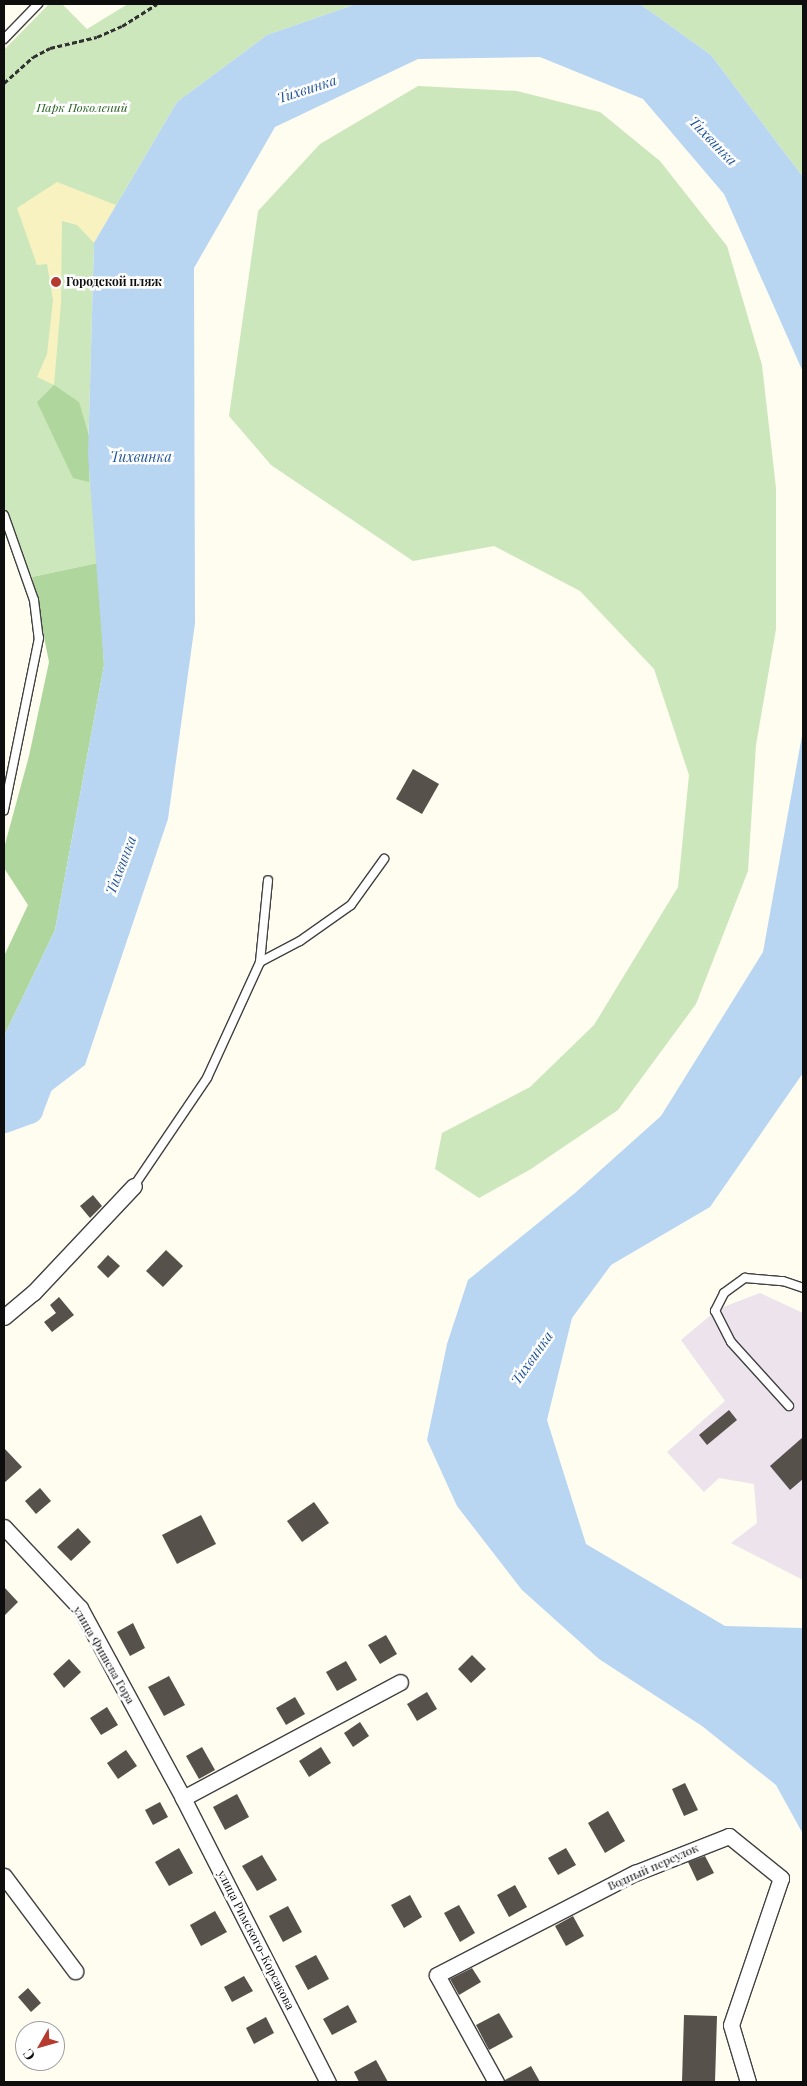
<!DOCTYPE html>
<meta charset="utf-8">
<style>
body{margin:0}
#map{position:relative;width:807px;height:2086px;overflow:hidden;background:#fefdf0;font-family:"Playfair Display",serif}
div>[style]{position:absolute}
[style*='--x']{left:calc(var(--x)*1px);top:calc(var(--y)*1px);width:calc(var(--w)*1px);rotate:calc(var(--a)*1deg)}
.industrial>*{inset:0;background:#ece3ec}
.green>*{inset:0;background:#cce7bc}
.forest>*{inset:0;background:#afd69c}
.sand>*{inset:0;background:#f7f2c0}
.water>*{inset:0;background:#b8d5f2}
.river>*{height:28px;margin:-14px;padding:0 14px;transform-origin:14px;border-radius:14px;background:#b8d5f2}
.building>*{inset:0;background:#56514b}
.path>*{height:2.5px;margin-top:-1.25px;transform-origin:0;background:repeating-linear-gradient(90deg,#303030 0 5px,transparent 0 7.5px)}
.roads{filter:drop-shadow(1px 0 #414141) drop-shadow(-1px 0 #414141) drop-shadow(0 1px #414141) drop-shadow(0 -1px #414141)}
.service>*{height:8px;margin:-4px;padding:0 4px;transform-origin:4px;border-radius:4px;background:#fff}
.minor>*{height:15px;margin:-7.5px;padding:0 7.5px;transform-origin:7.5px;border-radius:7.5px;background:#fff}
.dots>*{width:14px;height:14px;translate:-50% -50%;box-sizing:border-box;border:2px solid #fff;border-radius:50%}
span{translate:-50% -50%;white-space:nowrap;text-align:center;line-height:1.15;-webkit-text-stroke:5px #fff;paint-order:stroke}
.park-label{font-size:12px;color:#276222;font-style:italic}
.poi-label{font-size:12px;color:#0e0e0e;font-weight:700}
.left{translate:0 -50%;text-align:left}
.street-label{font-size:12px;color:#0e0e0e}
.water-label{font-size:14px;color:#1f5398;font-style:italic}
.frame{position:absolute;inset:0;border:5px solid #0e0e0e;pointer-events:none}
.north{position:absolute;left:15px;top:2021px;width:50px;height:50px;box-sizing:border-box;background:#fff;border:1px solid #9f9f9f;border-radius:50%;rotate:232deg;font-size:14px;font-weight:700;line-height:20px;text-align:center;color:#0e0e0e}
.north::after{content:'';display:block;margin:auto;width:18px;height:22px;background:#b53a2f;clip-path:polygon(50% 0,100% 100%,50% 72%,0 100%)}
</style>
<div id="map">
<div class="industrial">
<i style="clip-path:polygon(760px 1293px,803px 1313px,803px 1580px,731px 1543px,757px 1523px,754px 1484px,719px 1478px,704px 1492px,667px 1452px,725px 1401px,681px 1340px,718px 1309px)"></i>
</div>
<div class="green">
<i style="clip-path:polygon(49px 4px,62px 4px,87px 29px,128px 4px,356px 4px,267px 35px,177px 102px,94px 243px,88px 455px,98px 563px,32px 577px,4px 533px,4px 50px)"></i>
<i style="clip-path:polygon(640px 4px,803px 4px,803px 177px,711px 55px)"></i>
<i style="clip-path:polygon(418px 86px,517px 91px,600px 112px,660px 161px,727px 246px,762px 365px,776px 488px,776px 629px,756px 745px,748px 871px,696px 1004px,618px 1110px,531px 1169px,479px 1198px,435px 1169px,442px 1133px,530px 1087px,594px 1025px,678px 887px,689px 775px,654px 669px,580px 591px,494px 546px,413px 561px,271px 465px,229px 416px,258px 211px,320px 144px)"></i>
</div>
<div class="forest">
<i style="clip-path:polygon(54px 385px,79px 402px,89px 436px,89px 482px,73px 478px,37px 402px)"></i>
<i style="clip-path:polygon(98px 563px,104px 665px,55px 930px,4px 1036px,4px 956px,28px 905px,4px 868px,4px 848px,29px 756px,49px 662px,32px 577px)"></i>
</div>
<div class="sand">
<i style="clip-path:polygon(57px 182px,116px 205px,94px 243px,77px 225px,62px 221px,61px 303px,54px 385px,37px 377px,47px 354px,53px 300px,47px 264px,37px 265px,17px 208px)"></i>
</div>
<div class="water">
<i style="clip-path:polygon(356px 4px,640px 4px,711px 55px,803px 177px,803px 372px,724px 194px,643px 99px,540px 57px,418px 59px,275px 127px,194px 268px,195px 623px,168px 819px,85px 1065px,4px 1127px,4px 1036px,55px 930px,104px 665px,88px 455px,94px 243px,177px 102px,267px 35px)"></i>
<i style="clip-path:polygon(803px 730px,803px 1073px,710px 1207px,611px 1265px,572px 1318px,547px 1420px,586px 1544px,725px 1626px,803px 1628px,803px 1834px,776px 1785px,702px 1726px,599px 1659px,522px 1590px,457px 1506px,427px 1440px,447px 1344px,468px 1280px,575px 1193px,661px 1116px,763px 952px)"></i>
</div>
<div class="river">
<i style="--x:4;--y:1119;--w:27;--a:-20"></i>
<i style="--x:29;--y:1110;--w:42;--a:-69"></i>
</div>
<div class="building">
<i style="clip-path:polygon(413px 769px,439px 784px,422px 814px,396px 799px)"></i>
<i style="clip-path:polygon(93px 1195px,102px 1206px,90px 1218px,80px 1206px)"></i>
<i style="clip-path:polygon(166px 1250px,183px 1266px,163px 1287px,146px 1271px)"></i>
<i style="clip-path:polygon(108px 1255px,120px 1266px,108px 1278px,97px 1267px)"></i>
<i style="clip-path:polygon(59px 1297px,74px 1315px,52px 1332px,44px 1322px,56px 1313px,50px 1305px)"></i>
<i style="clip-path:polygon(729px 1410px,737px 1420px,707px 1445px,699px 1435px)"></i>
<i style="clip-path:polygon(803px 1437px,803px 1479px,790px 1490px,770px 1466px)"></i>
<i style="clip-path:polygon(4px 1448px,22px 1467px,4px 1483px)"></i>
<i style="clip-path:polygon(40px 1488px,51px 1501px,36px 1514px,25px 1501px)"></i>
<i style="clip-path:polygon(314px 1502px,329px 1523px,302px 1542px,287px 1521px)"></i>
<i style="clip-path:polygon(201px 1515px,216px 1544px,177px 1564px,162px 1535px)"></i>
<i style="clip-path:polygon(78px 1528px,91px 1542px,71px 1561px,57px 1547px)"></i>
<i style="clip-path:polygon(4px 1587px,18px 1602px,4px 1616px)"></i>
<i style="clip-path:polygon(133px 1623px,145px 1648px,130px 1656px,117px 1632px)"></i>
<i style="clip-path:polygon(386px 1635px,397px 1654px,380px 1664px,368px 1645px)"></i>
<i style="clip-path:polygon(472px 1655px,486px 1669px,471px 1683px,458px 1669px)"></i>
<i style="clip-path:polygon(69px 1659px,81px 1672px,64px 1688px,53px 1674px)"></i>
<i style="clip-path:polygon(346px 1661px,357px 1680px,337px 1691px,326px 1672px)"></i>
<i style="clip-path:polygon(169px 1676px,185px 1705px,164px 1716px,148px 1687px)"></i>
<i style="clip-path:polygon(427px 1692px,437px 1709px,417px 1721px,407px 1704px)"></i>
<i style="clip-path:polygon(295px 1697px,305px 1714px,286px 1725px,276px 1708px)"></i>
<i style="clip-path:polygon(107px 1707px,118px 1725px,101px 1735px,90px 1718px)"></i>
<i style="clip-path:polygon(360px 1722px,369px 1736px,353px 1747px,344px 1733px)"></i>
<i style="clip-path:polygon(202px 1747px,215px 1770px,199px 1779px,186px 1756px)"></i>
<i style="clip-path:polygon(321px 1747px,331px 1763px,309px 1777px,299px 1761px)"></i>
<i style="clip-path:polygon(126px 1750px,137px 1766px,118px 1779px,107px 1763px)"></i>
<i style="clip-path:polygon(685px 1783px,698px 1810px,684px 1816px,672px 1789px)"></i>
<i style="clip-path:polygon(237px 1794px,249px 1817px,225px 1830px,213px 1807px)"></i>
<i style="clip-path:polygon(160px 1802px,168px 1817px,153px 1825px,145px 1810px)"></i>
<i style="clip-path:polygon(608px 1811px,625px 1841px,605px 1853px,588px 1823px)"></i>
<i style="clip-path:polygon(179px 1848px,193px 1873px,169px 1886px,155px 1862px)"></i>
<i style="clip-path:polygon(566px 1848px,576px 1865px,558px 1875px,548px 1858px)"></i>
<i style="clip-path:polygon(262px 1855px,277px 1880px,257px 1891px,242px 1866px)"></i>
<i style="clip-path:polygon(705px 1856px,714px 1873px,697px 1881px,688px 1862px)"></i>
<i style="clip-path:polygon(515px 1885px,527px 1907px,509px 1917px,497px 1895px)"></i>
<i style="clip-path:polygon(410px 1895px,422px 1917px,404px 1928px,391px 1905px)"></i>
<i style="clip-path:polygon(459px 1905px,475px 1933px,460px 1942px,444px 1913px)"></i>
<i style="clip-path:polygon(288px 1906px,302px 1932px,283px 1942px,269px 1916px)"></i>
<i style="clip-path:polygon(215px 1911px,227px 1932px,201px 1946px,190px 1925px)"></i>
<i style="clip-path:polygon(573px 1916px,584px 1936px,566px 1946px,555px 1926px)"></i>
<i style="clip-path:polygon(316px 1955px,329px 1979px,308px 1990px,295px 1966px)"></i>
<i style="clip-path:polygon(472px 1968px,481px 1982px,459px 1995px,450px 1979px)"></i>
<i style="clip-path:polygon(244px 1976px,253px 1991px,232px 2002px,224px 1987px)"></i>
<i style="clip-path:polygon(28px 1988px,41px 2003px,31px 2012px,18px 1997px)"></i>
<i style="clip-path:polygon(348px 2005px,357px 2022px,332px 2035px,323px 2019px)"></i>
<i style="clip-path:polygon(499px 2013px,513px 2037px,489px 2050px,476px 2025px)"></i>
<i style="clip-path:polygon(684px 2015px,717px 2016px,715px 2082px,682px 2082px)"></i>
<i style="clip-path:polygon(266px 2017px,274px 2033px,254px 2044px,246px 2028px)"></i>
<i style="clip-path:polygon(376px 2060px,388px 2082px,359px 2082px,354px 2072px)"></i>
<i style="clip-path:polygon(531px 2066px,540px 2082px,505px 2082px,505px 2080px)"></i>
</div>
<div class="path">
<i style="--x:4;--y:83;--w:39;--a:-42"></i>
<i style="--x:33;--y:57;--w:19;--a:-28"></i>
<i style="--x:50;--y:48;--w:48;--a:-13.2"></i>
<i style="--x:97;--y:37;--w:27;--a:-24"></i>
<i style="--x:122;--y:26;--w:41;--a:-32.2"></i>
</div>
<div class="roads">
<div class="service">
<i style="--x:4;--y:39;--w:49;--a:-45.8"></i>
<i style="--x:4;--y:515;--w:90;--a:70.6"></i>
<i style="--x:34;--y:600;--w:38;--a:83"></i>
<i style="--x:39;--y:638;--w:176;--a:101.5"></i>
<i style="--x:260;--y:962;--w:82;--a:-84.4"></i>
<i style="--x:134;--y:1186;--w:130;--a:-55.9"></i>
<i style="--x:207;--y:1078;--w:128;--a:-65.4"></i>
<i style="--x:260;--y:962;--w:45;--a:-27.7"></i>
<i style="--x:300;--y:941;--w:62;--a:-35.2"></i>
<i style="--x:351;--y:905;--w:57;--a:-54.3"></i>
<i style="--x:789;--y:1406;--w:86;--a:-132.2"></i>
<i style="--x:731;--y:1342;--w:35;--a:-117"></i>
<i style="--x:715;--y:1311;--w:20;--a:-63"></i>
<i style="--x:724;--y:1293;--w:26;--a:-36"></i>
<i style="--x:745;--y:1278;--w:38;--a:5"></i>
<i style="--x:783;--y:1281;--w:21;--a:19"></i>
</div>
<div class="minor">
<i style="--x:4;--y:1317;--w:38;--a:-40"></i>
<i style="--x:33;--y:1293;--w:147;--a:-46.7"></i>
<i style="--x:4;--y:1527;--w:111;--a:46.8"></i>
<i style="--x:80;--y:1608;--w:216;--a:61.5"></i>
<i style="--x:183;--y:1798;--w:319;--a:63"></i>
<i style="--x:183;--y:1798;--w:246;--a:-28.1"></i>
<i style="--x:4;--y:1876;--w:119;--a:53.2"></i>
<i style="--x:496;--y:2082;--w:122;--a:-118.9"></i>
<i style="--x:437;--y:1975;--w:223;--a:-27.3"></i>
<i style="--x:635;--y:1873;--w:101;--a:-21.5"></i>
<i style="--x:729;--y:1836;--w:67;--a:38.9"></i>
<i style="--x:781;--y:1878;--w:155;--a:108.8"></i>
<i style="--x:731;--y:2025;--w:59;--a:73.4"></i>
</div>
</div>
<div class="dots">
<i style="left:56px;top:282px;background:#b53a2f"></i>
</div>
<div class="park-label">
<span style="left:82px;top:108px">Парк Поколений</span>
</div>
<div class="poi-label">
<span class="left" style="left:66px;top:282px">Городской пляж</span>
</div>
<div class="street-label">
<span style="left:104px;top:1655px;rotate:60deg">улица Фишева Гора</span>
<span style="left:653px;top:1867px;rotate:-24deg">Водный переулок</span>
<span style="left:256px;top:1940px;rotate:63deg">улица Римского-Корсакова</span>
</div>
<div class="water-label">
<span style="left:307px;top:89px;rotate:-18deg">Тихвинка</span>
<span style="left:713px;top:141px;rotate:46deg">Тихвинка</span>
<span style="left:141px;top:457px">Тихвинка</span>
<span style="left:121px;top:865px;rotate:-69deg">Тихвинка</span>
<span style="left:532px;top:1358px;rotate:-55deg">Тихвинка</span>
</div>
<div class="frame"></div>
<div class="north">С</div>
</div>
